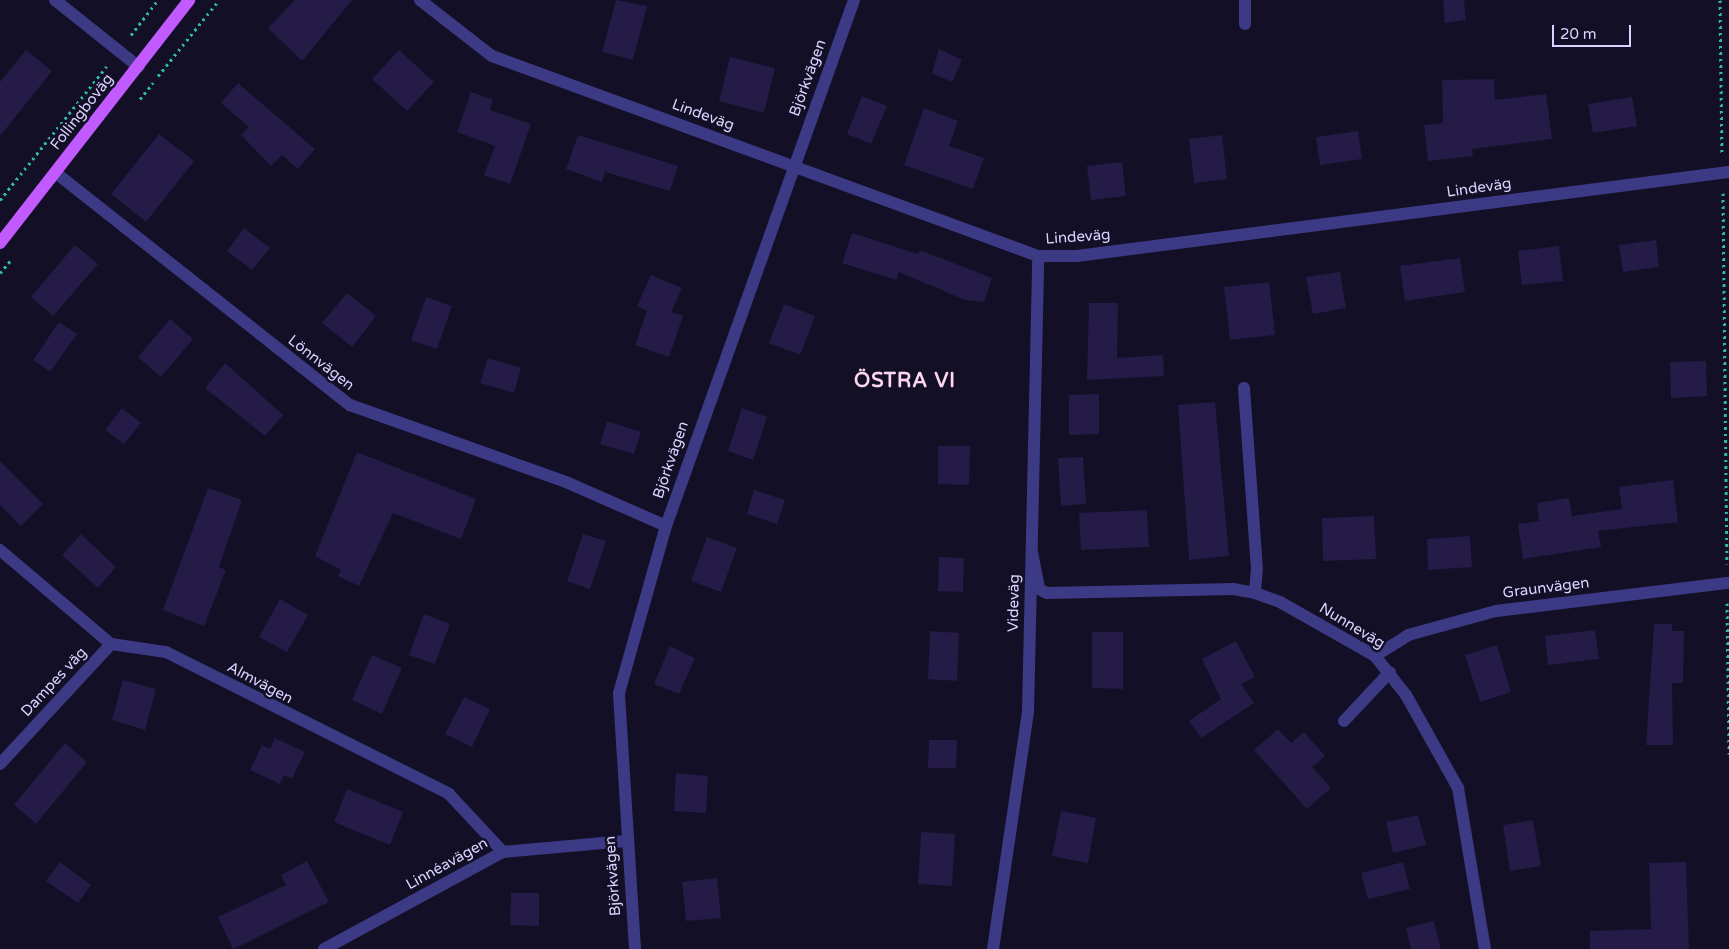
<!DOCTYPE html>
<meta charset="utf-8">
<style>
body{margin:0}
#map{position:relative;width:1729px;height:949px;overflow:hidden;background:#130f26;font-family:"Varela Round",sans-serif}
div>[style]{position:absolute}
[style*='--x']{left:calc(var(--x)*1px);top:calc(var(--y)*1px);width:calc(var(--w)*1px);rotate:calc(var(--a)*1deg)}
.building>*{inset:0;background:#241b47}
.path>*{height:3px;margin-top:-1.5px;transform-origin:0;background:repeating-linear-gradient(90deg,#2fb8b0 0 2.5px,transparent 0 6.5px)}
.minor>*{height:12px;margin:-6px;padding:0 6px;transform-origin:6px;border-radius:6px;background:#3d3a85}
.major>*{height:12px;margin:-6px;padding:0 6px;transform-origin:6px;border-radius:6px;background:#c25bff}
span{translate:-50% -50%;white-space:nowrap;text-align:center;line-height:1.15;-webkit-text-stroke:5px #130f26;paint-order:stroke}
.street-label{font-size:15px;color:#d9d4ff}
.district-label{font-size:20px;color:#ffd6f0;font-weight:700;letter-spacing:1px}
.scale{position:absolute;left:1552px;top:25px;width:79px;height:22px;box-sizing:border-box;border:2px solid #d9d4ff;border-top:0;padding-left:6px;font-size:15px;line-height:18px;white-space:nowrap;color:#d9d4ff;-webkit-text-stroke:4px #130f26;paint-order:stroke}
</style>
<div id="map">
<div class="building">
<i style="clip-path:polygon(295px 0,352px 0,302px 61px,268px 28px)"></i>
<i style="clip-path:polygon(616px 0,647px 6px,633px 60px,602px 52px)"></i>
<i style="clip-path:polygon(1443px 0,1464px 0,1466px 20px,1445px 23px)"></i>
<i style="clip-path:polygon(939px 49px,962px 60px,952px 82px,932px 73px)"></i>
<i style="clip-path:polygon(26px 50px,52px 71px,0 136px,0 82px)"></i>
<i style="clip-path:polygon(399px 50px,434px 82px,407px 111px,372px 79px)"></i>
<i style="clip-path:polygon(730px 57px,775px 68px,764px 113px,719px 101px)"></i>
<i style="clip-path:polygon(1494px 79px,1495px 100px,1546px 94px,1552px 139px,1472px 149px,1473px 156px,1428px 161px,1424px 125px,1443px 123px,1442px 80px)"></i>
<i style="clip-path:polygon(238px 83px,315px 149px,298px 169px,282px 155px,271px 166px,241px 135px,249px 127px,221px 103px)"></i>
<i style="clip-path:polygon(471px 92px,493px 100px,490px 110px,531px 124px,510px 184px,484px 175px,495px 146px,457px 132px)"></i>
<i style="clip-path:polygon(862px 96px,887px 106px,871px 144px,847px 134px)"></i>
<i style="clip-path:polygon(1632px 97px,1637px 126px,1593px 133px,1588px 104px)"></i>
<i style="clip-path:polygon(924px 108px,958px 121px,949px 146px,984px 158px,973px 189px,904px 165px)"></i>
<i style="clip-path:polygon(1358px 131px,1362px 159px,1320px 165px,1316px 137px)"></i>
<i style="clip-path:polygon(159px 134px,194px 161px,146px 222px,111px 194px)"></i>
<i style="clip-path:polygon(578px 135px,678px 166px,670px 191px,605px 172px,602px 182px,566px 169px)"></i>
<i style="clip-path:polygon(1222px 135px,1227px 179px,1194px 183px,1189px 139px)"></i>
<i style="clip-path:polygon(1122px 162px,1126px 196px,1091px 200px,1087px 166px)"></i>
<i style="clip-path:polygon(244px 228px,270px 248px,252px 270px,227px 251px)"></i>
<i style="clip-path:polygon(852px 233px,918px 254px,920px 250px,992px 278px,984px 302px,965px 300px,899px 272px,896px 280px,842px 263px)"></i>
<i style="clip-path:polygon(1656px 240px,1659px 267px,1623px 272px,1619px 245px)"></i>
<i style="clip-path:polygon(75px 245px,98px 264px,53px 316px,31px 297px)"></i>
<i style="clip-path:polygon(1559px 246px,1563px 281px,1522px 285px,1518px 251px)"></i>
<i style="clip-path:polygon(1460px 258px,1465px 292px,1405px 301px,1400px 266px)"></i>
<i style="clip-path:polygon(1340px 272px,1346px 308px,1313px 314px,1306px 277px)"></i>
<i style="clip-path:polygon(651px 275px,682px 288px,671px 312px,683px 316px,669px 357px,635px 345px,647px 311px,637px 306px)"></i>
<i style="clip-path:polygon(1269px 282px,1275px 335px,1230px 340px,1224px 287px)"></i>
<i style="clip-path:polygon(347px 293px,376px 316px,352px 347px,322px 323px)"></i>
<i style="clip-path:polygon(426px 297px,452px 306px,437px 349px,411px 340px)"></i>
<i style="clip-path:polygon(1089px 303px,1118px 303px,1117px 358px,1163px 355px,1164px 376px,1087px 380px)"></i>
<i style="clip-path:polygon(784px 304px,815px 316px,800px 355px,769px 343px)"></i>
<i style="clip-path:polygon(170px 319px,193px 339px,161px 377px,138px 357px)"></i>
<i style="clip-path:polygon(59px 322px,77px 334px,50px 372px,33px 360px)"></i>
<i style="clip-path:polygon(488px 358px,521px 368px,514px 393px,480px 383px)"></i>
<i style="clip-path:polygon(1706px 361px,1707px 396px,1671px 398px,1670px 362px)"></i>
<i style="clip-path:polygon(225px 363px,283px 415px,265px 436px,205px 388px)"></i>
<i style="clip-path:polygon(1099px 394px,1099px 434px,1069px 435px,1069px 395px)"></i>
<i style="clip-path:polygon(1215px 402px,1229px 556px,1189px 560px,1178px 405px)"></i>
<i style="clip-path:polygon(122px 408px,141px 423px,124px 444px,105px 430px)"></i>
<i style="clip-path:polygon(742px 408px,767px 417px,753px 460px,728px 451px)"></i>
<i style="clip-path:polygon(607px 421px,641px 432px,634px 454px,600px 444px)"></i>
<i style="clip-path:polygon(938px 446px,970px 446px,969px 485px,938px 484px)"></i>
<i style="clip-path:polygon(357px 452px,476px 499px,461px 539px,393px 513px,359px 586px,338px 576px,341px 570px,315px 556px)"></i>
<i style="clip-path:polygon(1083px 457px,1086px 504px,1061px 506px,1058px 458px)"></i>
<i style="clip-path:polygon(0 461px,43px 504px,21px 526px,0 505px)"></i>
<i style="clip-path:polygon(1673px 480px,1678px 522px,1598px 531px,1601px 547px,1523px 559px,1518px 524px,1539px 521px,1537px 503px,1569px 498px,1572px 516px,1622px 509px,1619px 487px)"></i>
<i style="clip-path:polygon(208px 488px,242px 500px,219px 567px,226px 570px,204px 626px,163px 610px)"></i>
<i style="clip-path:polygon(754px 490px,785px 500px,777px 524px,747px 514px)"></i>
<i style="clip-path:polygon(1147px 510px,1149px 547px,1081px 550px,1079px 513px)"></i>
<i style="clip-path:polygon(1374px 516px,1376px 559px,1323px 561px,1322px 518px)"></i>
<i style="clip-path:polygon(81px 534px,116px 567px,98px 588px,62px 555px)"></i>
<i style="clip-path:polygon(583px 534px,606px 541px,590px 589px,567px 581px)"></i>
<i style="clip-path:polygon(1470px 536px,1472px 567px,1428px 570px,1427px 539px)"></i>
<i style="clip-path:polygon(707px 537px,737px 548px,721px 592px,691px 581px)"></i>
<i style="clip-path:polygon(939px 557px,964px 558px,963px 592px,938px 591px)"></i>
<i style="clip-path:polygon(280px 599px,308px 615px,287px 652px,259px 637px)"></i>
<i style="clip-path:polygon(424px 614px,450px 624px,435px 664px,409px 655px)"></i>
<i style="clip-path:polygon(1654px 624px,1672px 624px,1672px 631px,1684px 631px,1683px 683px,1672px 683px,1673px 745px,1646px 745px)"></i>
<i style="clip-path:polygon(1595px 630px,1599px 659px,1548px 665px,1545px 636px)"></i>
<i style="clip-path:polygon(930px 631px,959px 633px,957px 681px,928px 679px)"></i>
<i style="clip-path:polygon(1092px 632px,1123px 632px,1123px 689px,1092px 688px)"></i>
<i style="clip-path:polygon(1236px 641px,1255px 677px,1241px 684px,1254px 703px,1201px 738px,1189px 721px,1221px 699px,1202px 659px)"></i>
<i style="clip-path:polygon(1497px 645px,1511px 692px,1480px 702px,1465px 655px)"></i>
<i style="clip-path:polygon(670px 646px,695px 658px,679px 694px,654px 684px)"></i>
<i style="clip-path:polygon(372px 655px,402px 668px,382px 714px,352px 700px)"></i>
<i style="clip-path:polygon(123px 680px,156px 689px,145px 730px,112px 720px)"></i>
<i style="clip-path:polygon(464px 697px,490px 709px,472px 747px,445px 734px)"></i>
<i style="clip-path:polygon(1278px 729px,1291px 743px,1304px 732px,1325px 756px,1312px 767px,1331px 788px,1307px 809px,1254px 750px)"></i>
<i style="clip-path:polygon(275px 738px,305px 752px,292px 779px,284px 775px,280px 784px,250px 770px,262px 745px,270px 749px)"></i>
<i style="clip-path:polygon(929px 740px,957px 740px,956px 768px,928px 768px)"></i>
<i style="clip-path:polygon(65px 743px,87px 762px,36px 824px,14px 805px)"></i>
<i style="clip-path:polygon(676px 773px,708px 776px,706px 813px,674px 811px)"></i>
<i style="clip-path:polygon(347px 789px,403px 812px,390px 845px,334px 822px)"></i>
<i style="clip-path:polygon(1061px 811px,1096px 818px,1088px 863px,1052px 856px)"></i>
<i style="clip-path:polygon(1418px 815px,1426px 845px,1393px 853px,1386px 822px)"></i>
<i style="clip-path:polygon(1533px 820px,1541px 866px,1510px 871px,1503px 825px)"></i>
<i style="clip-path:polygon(921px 832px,955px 834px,952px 886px,918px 884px)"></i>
<i style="clip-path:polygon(307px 861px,329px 902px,233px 949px,218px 917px,286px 885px,281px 875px)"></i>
<i style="clip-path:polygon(60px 862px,91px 885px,78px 903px,46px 881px)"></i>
<i style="clip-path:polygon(1403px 862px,1410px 889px,1368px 899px,1361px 873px)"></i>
<i style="clip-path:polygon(1686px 862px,1689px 949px,1590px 949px,1590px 931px,1651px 929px,1649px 863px)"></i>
<i style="clip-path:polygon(717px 878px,721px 918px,686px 921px,682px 882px)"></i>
<i style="clip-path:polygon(511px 893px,539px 893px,539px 926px,510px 925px)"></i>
<i style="clip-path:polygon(1434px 921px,1441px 949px,1411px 949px,1406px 928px)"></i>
</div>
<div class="path">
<i style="--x:1720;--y:0;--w:154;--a:89.3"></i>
<i style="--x:131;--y:35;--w:44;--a:-52.4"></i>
<i style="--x:158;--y:76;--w:97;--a:-51.2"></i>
<i style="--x:140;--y:99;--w:21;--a:-51"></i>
<i style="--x:1723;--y:193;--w:371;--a:89.4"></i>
<i style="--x:0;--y:200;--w:171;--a:-51.4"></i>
<i style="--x:0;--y:273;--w:17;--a:-50"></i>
<i style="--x:1727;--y:603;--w:151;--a:89.2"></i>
</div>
<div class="minor">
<i style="--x:55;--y:0;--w:107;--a:38.6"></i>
<i style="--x:420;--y:0;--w:91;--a:37.9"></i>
<i style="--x:492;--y:56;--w:581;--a:20.12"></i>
<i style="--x:1038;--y:256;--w:39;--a:0"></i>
<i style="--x:1077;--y:256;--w:657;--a:-7.34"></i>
<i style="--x:1245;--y:0;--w:24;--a:90"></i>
<i style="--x:56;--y:173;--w:375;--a:38.3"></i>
<i style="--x:350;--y:405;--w:229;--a:19.6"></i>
<i style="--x:566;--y:482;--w:109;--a:23.7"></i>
<i style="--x:1244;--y:388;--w:180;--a:85.9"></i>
<i style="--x:1257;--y:568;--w:25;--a:95"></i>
<i style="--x:0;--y:550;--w:145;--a:40.3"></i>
<i style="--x:111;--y:644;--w:56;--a:8.3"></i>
<i style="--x:166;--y:652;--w:317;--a:26.6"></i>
<i style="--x:449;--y:794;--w:79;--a:47"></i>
<i style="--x:1032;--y:552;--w:38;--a:79"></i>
<i style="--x:1039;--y:589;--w:9;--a:27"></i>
<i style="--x:1047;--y:593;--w:186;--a:-1.2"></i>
<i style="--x:1233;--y:589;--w:22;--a:10"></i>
<i style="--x:1255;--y:593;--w:27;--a:20"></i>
<i style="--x:1280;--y:602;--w:109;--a:29.6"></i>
<i style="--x:1375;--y:656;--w:50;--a:51.5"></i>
<i style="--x:1406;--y:695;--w:107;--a:60.8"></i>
<i style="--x:1458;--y:788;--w:163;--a:80.5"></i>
<i style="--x:1375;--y:656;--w:39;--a:-32"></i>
<i style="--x:1408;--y:635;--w:91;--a:-15.3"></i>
<i style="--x:1496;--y:611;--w:235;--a:-6.9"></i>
<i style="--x:1344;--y:721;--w:67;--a:-46.8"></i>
<i style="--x:0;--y:764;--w:163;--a:-47.2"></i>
<i style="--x:324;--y:949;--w:204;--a:-28.5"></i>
<i style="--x:503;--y:852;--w:123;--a:-5.1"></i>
<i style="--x:635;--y:949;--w:256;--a:-93.6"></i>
<i style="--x:619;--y:693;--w:173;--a:-74.3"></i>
<i style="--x:666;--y:526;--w:559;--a:-70.33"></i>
<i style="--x:993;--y:949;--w:241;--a:-81.6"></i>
<i style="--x:1028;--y:711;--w:455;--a:-88.7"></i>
</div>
<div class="major">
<i style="--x:0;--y:243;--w:308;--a:-52.1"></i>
</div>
<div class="street-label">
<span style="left:808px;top:78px;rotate:-70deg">Björkvägen</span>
<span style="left:82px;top:112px;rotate:-52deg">Follingboväg</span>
<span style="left:703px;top:115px;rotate:20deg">Lindeväg</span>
<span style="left:1479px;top:188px;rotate:-8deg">Lindeväg</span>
<span style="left:1078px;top:237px;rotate:-4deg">Lindeväg</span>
<span style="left:321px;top:363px;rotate:38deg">Lönnvägen</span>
<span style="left:671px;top:460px;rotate:-71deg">Björkvägen</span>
<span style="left:1546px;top:588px;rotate:-7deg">Graunvägen</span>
<span style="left:1014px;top:603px;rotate:-89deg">Videväg</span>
<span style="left:1352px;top:626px;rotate:31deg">Nunneväg</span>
<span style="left:54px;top:682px;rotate:-47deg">Dampes väg</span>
<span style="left:260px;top:683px;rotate:28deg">Almvägen</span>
<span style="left:447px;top:864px;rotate:-29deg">Linnéavägen</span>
<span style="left:613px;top:876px;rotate:-94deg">Björkvägen</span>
</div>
<div class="district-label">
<span style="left:905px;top:381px">ÖSTRA VI</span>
</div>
<div class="scale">20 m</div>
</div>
